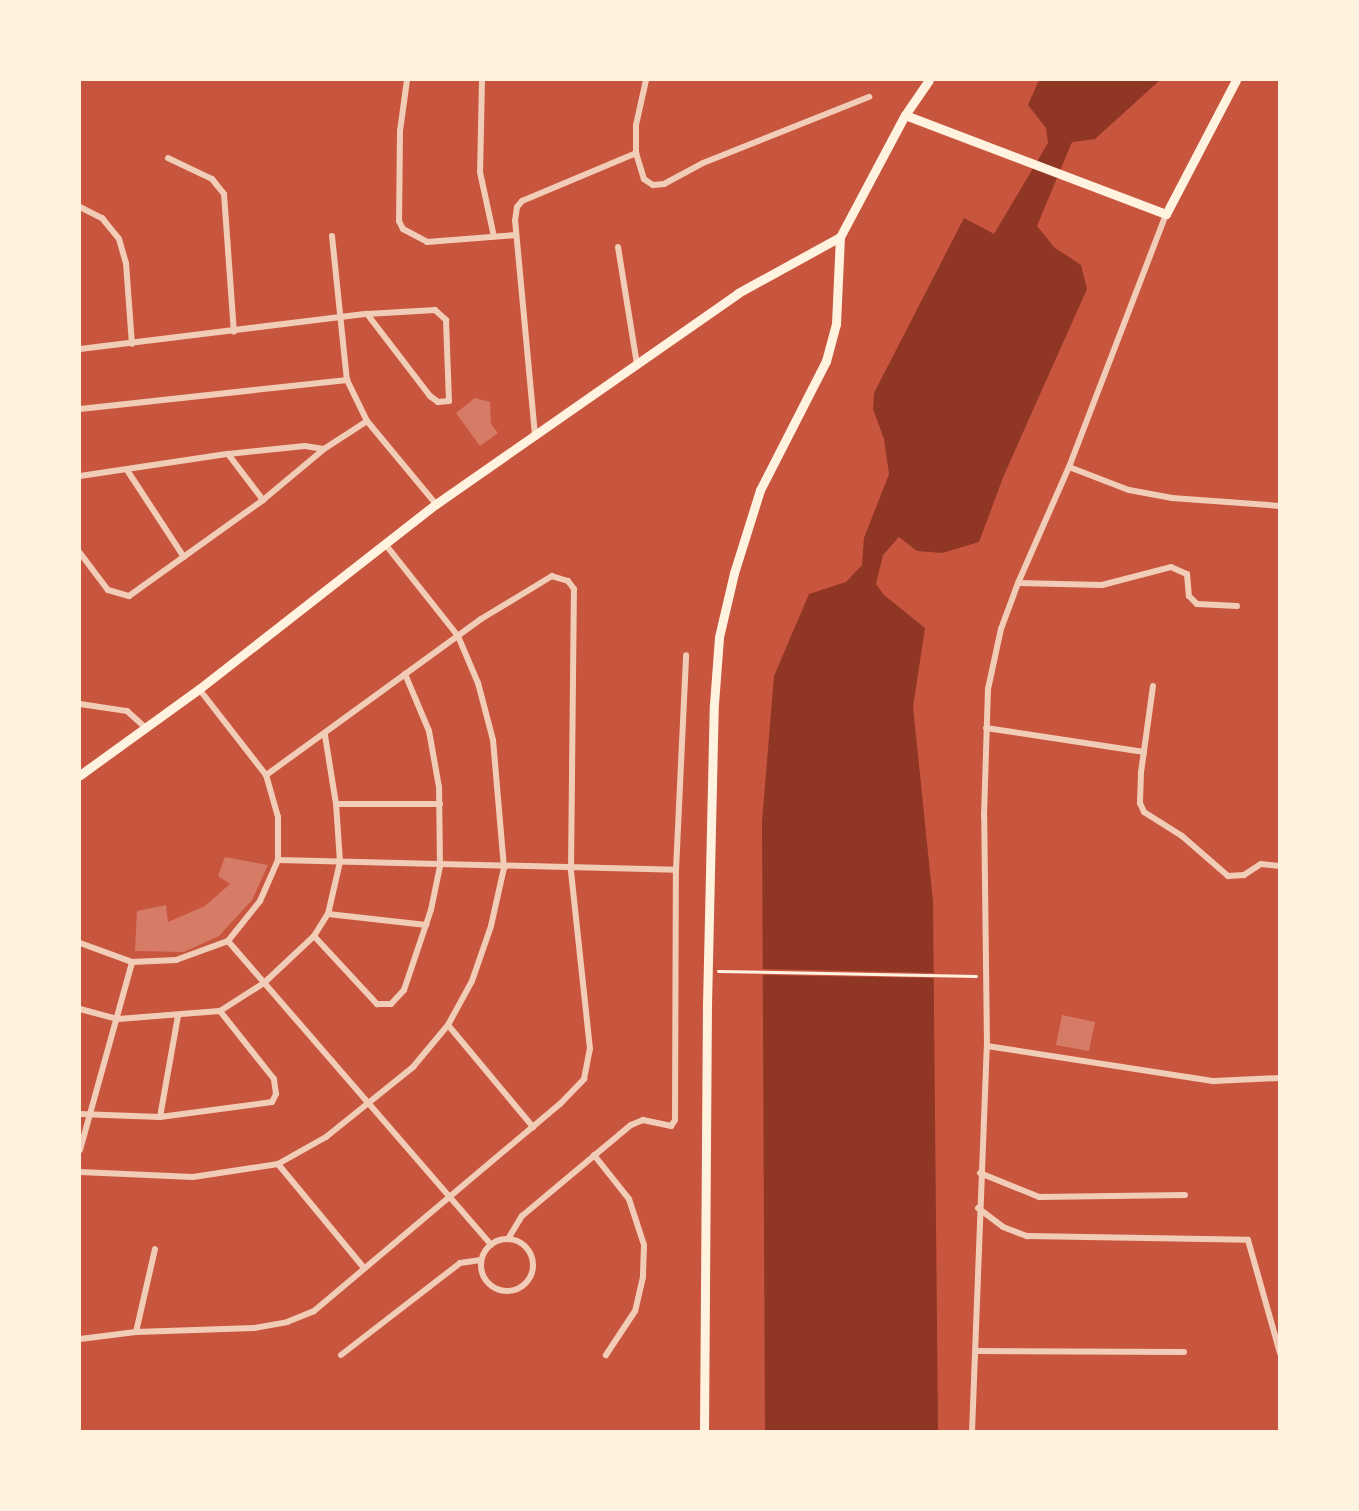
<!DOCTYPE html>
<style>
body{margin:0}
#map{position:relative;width:1359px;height:1511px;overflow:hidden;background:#c8553d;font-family:"Noto Sans",sans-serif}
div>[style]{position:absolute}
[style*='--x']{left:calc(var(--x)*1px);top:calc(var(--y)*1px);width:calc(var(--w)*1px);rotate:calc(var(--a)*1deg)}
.water>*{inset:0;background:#8f3625}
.pier>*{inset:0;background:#c8553d}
.building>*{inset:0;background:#d67c66}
.path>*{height:3px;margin:-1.5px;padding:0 1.5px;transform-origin:1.5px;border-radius:1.5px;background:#fff3e0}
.minor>*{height:6px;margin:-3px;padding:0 3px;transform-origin:3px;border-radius:3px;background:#f1ccb7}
.minor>.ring{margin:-3px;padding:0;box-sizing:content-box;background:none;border:6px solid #f1ccb7;border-radius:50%}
.secondary>*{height:9px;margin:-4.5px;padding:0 4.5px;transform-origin:4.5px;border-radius:4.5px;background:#fff3e0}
span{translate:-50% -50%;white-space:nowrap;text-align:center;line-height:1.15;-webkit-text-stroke:4.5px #fff3e0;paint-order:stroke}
.frame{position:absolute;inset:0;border:81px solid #fff3e0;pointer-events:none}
</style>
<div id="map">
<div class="water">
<i style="clip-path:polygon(1039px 80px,1160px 80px,1095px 139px,1072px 142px,1037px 226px,1054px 247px,1081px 265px,1087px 289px,1004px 475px,979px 542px,942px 553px,917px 551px,899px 537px,883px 555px,876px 584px,884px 595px,925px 628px,913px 707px,933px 901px,938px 1431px,765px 1432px,762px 822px,774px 676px,809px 594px,846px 582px,862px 565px,864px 538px,889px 474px,884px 439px,873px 409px,874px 393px,964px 218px,994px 234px,1048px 143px,1046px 128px,1028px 105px)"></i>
</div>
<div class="pier">
<i style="clip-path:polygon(760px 969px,936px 973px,937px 978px,760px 975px)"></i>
</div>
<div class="building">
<i style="clip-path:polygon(475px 398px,490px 402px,491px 424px,498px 433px,480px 446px,456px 413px)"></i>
<i style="clip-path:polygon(225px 857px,268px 865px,252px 900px,219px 936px,184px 952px,135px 951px,137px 911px,166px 905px,168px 922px,205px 906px,230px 884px,218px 876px)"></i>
<i style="clip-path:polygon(1062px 1015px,1095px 1022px,1089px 1051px,1056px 1045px)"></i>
</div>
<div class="path">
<i style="--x:718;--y:971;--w:258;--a:1.1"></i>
</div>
<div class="minor">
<i style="--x:407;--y:80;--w:51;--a:97.8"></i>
<i style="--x:400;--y:131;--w:90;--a:90.6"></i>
<i style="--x:399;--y:221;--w:9;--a:63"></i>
<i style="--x:403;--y:229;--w:27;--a:28"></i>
<i style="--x:427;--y:242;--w:89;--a:-4.5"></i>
<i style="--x:482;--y:80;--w:92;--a:91.2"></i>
<i style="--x:480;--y:172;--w:66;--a:77.8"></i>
<i style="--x:646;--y:80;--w:46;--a:102.5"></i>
<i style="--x:636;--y:125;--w:28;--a:90"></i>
<i style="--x:636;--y:153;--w:27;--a:73"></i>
<i style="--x:644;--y:179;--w:11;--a:34"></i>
<i style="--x:653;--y:185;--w:11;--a:-5"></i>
<i style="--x:664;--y:184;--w:44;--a:-28.3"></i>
<i style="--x:703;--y:163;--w:179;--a:-21.7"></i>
<i style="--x:168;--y:158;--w:49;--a:25.5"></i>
<i style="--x:212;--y:179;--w:19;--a:51"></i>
<i style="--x:224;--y:194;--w:138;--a:85.9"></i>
<i style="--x:80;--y:207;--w:25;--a:27"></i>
<i style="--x:102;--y:218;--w:27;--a:51"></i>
<i style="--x:119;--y:239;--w:25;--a:74"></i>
<i style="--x:126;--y:263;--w:81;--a:85.8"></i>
<i style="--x:332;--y:236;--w:145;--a:84.1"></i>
<i style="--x:347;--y:380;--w:46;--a:64"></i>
<i style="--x:367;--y:421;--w:108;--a:50.3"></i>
<i style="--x:618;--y:247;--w:119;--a:80.8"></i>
<i style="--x:80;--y:349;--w:289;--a:-7"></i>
<i style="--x:367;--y:314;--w:68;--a:-3.4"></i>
<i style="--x:435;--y:310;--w:15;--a:42"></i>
<i style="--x:446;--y:320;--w:81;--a:87.9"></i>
<i style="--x:449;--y:401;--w:11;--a:175"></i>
<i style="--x:438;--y:402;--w:10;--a:-143"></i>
<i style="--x:430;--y:396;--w:103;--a:-127.5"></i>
<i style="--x:80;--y:409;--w:269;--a:-6.2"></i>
<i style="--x:535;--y:435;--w:215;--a:-95.3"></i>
<i style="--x:515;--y:221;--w:14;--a:-82"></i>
<i style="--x:517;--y:207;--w:8;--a:-50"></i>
<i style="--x:522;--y:201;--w:124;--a:-22.8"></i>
<i style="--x:228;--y:454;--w:58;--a:52.7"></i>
<i style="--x:1069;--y:467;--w:64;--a:21"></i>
<i style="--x:1129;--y:490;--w:44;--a:10.5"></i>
<i style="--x:1172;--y:498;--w:108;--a:4.2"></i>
<i style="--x:127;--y:470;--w:104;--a:56.8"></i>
<i style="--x:80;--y:476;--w:150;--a:-8.5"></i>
<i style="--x:228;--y:454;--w:77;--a:-5.9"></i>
<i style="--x:305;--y:446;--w:19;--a:9"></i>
<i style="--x:80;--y:553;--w:46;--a:52.9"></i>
<i style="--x:108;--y:590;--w:22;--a:16"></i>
<i style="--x:129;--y:596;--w:165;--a:-35.6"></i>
<i style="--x:263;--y:500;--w:80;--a:-39.9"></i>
<i style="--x:324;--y:449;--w:51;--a:-33.1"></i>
<i style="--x:1018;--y:583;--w:84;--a:1.4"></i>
<i style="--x:1102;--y:585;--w:71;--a:-14.6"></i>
<i style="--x:1171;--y:567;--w:17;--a:24"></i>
<i style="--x:1187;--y:574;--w:22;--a:85"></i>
<i style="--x:1189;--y:596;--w:11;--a:45"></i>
<i style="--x:1197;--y:604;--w:40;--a:2.9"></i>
<i style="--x:1153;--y:686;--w:88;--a:97.9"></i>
<i style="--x:1141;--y:773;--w:30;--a:92"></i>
<i style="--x:1140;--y:803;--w:10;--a:66"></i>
<i style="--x:1144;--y:812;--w:45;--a:32.3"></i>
<i style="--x:1182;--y:836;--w:61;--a:41"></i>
<i style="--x:1228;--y:876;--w:16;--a:-4"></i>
<i style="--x:1244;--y:875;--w:20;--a:-33"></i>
<i style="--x:1261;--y:864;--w:19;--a:6"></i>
<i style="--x:80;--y:704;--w:48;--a:8.5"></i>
<i style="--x:127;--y:711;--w:25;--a:42"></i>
<i style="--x:986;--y:728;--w:160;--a:8.6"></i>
<i style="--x:336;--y:804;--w:104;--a:0"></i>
<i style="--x:278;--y:860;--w:398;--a:1.4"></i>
<i style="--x:328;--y:914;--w:99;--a:6.4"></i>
<i style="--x:314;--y:936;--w:93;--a:47.2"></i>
<i style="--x:377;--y:1004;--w:14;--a:0"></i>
<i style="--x:391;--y:1004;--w:19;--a:-47"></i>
<i style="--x:404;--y:990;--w:84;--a:-71.4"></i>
<i style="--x:431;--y:910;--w:45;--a:-78.4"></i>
<i style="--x:440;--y:866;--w:79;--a:-90.7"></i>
<i style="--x:439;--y:787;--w:57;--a:-100.1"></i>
<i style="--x:429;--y:731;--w:62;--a:-112.8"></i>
<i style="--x:228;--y:941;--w:402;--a:49.1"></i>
<i style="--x:80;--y:943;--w:55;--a:20.1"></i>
<i style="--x:132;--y:962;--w:44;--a:-2.6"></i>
<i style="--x:176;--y:960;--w:55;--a:-20.1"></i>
<i style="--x:228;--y:941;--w:51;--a:-51.3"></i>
<i style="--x:260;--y:901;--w:45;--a:-66.3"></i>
<i style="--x:278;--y:860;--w:43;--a:-90"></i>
<i style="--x:278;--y:817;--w:44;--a:-105.9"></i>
<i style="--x:266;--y:775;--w:109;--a:-127.9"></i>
<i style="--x:80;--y:1009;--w:39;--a:15"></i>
<i style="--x:118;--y:1019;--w:102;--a:-4.5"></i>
<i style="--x:220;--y:1011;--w:52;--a:-32.5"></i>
<i style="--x:264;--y:983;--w:69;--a:-43.2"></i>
<i style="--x:314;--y:936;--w:26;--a:-58"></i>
<i style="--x:328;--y:914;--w:53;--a:-77"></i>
<i style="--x:340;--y:862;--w:58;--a:-93.9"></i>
<i style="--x:336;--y:804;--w:70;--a:-99.1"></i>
<i style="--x:448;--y:1025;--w:133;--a:50.2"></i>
<i style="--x:987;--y:1046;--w:230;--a:8.8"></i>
<i style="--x:1214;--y:1081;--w:66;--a:-2.6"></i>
<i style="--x:80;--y:1114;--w:80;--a:2.1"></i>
<i style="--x:160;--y:1117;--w:113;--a:-7.6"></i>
<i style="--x:272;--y:1102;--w:9;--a:-63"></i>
<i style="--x:276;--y:1094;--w:15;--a:-98"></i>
<i style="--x:274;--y:1079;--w:87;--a:-128.5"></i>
<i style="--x:160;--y:1117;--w:103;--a:-79.9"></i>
<i style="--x:80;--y:1150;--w:195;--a:-74.5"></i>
<i style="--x:594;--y:1155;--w:56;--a:51.5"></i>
<i style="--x:629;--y:1199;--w:48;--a:71.9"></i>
<i style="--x:644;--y:1245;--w:32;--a:92"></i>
<i style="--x:643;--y:1277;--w:35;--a:103"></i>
<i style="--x:635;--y:1311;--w:53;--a:123.4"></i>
<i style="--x:278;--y:1164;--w:135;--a:50.4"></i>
<i style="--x:80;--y:1172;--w:113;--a:2.5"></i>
<i style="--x:193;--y:1177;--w:86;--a:-8.7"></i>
<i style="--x:278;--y:1164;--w:55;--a:-29.4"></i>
<i style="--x:326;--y:1137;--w:112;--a:-38.8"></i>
<i style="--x:413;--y:1067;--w:55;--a:-50.2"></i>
<i style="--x:448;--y:1025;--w:50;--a:-61.4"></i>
<i style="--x:472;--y:981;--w:58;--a:-70.9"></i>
<i style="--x:491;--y:926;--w:59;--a:-77.4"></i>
<i style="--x:504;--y:868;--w:128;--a:-94.9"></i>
<i style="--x:493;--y:740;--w:59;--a:-104.7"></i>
<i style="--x:478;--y:683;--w:51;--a:-113.1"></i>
<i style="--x:458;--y:636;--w:116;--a:-128.4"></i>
<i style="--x:980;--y:1173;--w:64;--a:22.1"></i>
<i style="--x:1039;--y:1197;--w:146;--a:-0.8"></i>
<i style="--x:978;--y:1208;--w:31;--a:37"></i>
<i style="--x:1003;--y:1227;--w:26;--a:21"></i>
<i style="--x:1027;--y:1236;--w:221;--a:1"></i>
<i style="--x:1248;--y:1240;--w:117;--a:74.2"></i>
<i class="ring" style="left:481px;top:1239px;width:46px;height:46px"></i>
<i style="--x:508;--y:1239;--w:27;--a:-59"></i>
<i style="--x:522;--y:1216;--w:142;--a:-39.9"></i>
<i style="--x:631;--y:1125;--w:13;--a:-23"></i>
<i style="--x:643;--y:1120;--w:29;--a:12"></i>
<i style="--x:671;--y:1126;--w:7;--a:-56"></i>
<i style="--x:675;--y:1120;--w:250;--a:-89.8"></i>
<i style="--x:676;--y:870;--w:215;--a:-87.3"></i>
<i style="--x:136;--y:1332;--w:85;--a:-77.1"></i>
<i style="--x:80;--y:1339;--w:56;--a:-7.1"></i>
<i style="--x:136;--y:1332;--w:118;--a:-1.9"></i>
<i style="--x:254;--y:1328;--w:34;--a:-10"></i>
<i style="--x:287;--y:1322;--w:29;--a:-22"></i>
<i style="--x:314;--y:1311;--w:322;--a:-40.1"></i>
<i style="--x:560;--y:1104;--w:35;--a:-46"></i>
<i style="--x:584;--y:1079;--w:31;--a:-79"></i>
<i style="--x:590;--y:1049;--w:180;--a:-96.1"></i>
<i style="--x:571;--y:870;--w:281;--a:-89.4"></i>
<i style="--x:574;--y:589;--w:10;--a:-127"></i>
<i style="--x:568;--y:581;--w:17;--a:-163"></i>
<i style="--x:552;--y:576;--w:83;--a:148.8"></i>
<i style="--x:481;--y:619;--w:266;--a:144"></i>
<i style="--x:977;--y:1351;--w:207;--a:0.3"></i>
<i style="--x:341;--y:1355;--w:150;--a:-37.7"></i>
<i style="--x:460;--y:1263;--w:21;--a:-8"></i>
<i style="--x:972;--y:1432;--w:386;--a:-87.8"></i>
<i style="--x:987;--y:1046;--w:230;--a:-90.7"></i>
<i style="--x:984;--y:816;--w:127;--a:-88.2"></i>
<i style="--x:988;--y:689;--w:61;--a:-77.8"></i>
<i style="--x:1001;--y:629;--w:49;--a:-69.7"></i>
<i style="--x:1018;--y:583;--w:127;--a:-66.3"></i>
<i style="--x:1069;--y:467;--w:271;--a:-69"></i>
</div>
<div class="secondary">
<i style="--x:905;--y:115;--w:279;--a:20.8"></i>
<i style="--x:1166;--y:214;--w:151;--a:-62.4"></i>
<i style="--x:80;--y:775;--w:147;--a:-35.9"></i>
<i style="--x:199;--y:689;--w:301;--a:-38"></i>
<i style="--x:436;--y:504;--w:368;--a:-34.9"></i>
<i style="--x:738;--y:293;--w:116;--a:-28.8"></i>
<i style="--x:840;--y:237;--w:138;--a:-62"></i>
<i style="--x:905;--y:115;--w:42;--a:-55.6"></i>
<i style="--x:704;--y:1432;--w:427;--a:-89.6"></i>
<i style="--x:707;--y:1005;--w:301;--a:-88.7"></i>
<i style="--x:714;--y:704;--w:67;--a:-85.7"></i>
<i style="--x:719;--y:637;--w:66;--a:-76.8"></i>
<i style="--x:734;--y:573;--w:87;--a:-72.6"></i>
<i style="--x:760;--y:490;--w:145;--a:-62.9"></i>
<i style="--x:826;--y:361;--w:38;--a:-75"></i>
<i style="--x:836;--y:324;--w:87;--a:-87.4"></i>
</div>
<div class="frame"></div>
</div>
